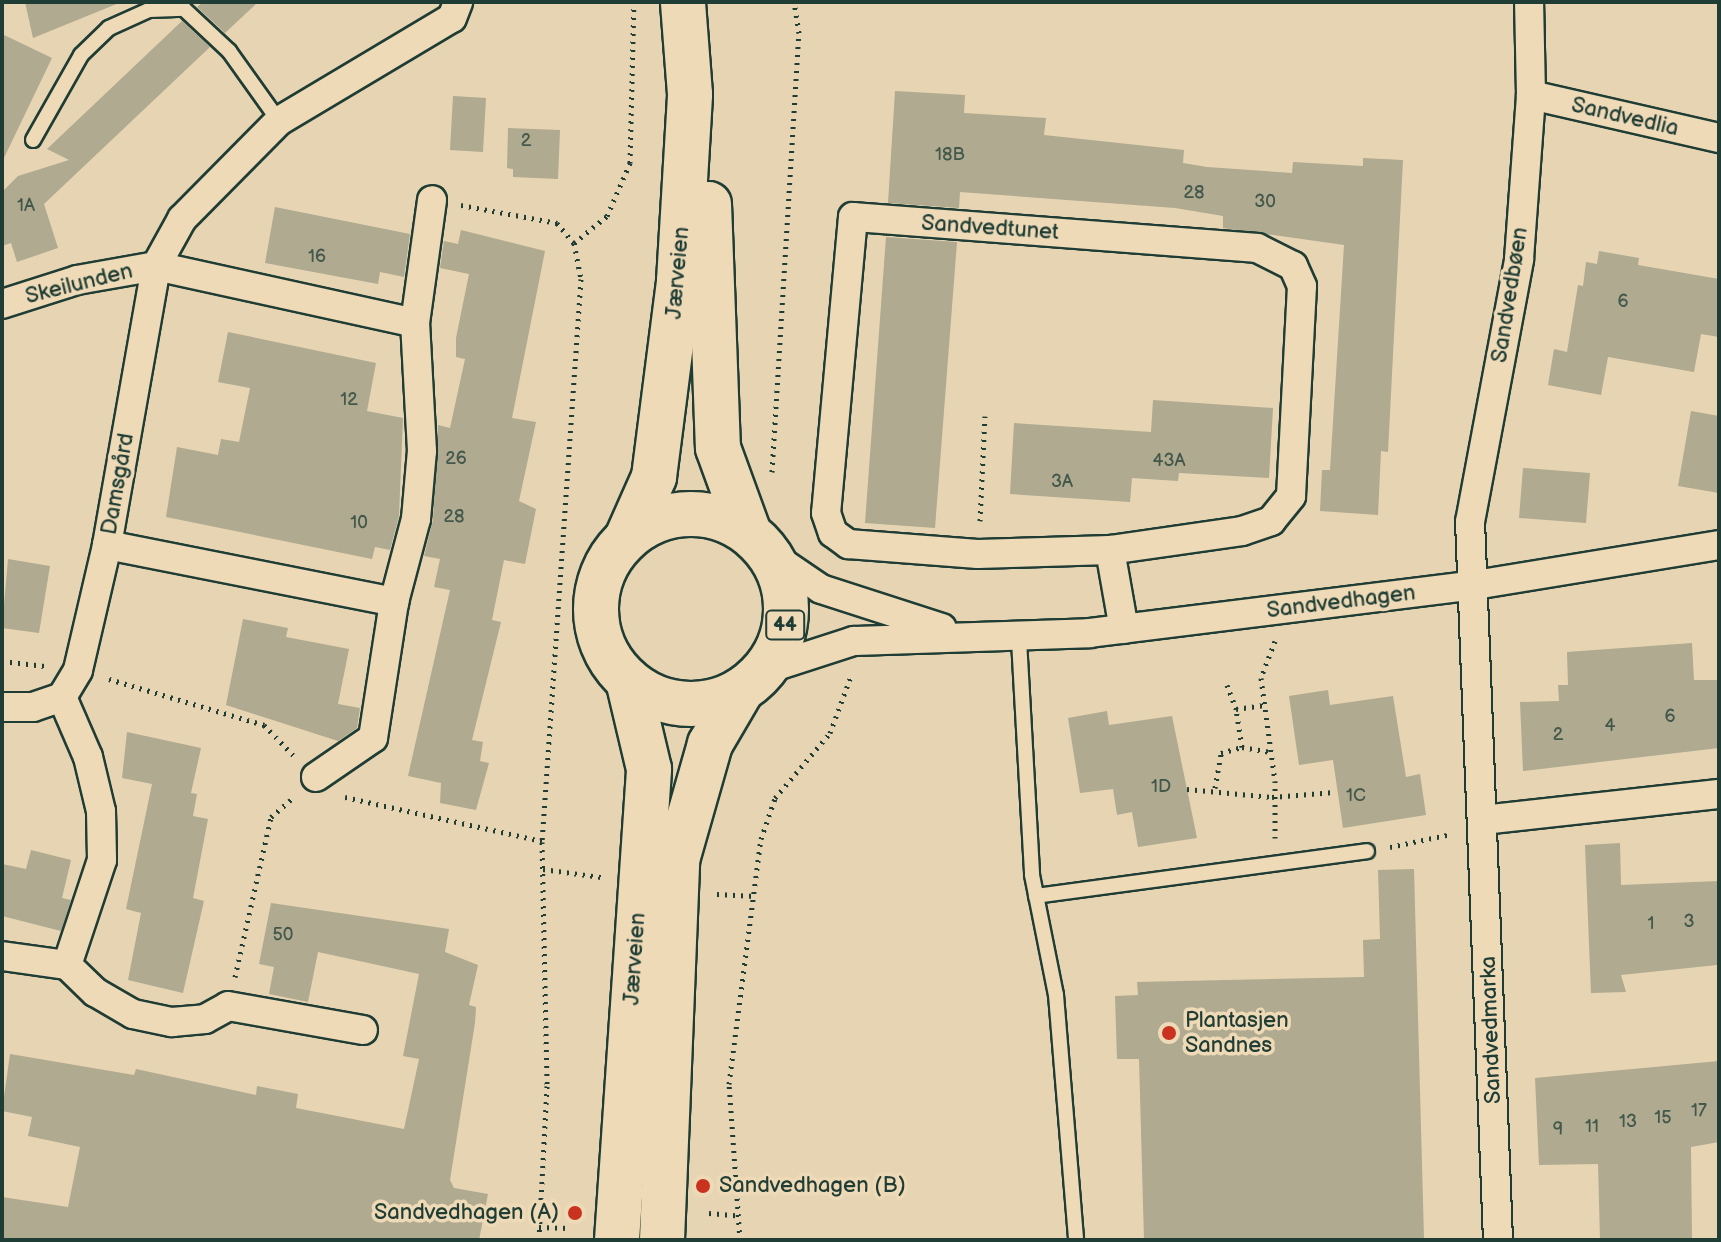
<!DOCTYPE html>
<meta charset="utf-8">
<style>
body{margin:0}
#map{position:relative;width:1721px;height:1242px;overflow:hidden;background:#e7d4b3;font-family:"Balsamiq Sans",sans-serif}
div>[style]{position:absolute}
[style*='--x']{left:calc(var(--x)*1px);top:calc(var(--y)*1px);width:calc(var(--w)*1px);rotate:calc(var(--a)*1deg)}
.building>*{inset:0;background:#afaa90}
.path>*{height:5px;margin-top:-2.5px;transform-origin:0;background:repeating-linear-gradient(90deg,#1f3d34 0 2px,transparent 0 8px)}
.roads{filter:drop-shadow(2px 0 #1f3d34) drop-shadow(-2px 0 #1f3d34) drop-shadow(0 2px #1f3d34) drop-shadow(0 -2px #1f3d34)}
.service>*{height:14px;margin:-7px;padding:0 7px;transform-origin:7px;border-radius:7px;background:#efdab8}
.minor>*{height:28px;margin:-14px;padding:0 14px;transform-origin:14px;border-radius:14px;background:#efdab8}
.primary>*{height:44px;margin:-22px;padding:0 22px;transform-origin:22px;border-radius:22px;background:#efdab8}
.primary>.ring{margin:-22px;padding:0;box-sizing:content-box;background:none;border:44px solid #efdab8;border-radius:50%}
.dots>*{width:22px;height:22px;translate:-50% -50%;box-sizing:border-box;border:4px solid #efdab8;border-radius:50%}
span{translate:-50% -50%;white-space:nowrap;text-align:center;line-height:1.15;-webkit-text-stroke:7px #efdab8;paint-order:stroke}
.number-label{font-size:18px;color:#43584b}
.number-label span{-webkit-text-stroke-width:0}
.shield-label span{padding:2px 6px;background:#efdab8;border:2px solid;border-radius:6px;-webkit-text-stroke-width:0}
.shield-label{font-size:20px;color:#1f3d34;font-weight:700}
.street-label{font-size:22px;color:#1f3d34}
.poi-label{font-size:22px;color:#1f3d34}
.left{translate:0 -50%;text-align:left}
.right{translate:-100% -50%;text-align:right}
.frame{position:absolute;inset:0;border:4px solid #1f3d34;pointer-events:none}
</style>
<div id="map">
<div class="building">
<i style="clip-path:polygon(25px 2px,119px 2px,119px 3px,33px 38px)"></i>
<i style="clip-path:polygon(203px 2px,258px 2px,225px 33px,197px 7px)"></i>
<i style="clip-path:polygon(182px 21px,210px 47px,44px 204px,58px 248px,17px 262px,11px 243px,2px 246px,2px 192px,18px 176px,69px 160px,47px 149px)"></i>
<i style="clip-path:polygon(2px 34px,52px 58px,2px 162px)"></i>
<i style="clip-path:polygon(895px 91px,965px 95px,964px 113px,1046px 118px,1044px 135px,1184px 150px,1183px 163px,1207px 167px,1292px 173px,1293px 162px,1363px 166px,1363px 158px,1403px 160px,1388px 452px,1381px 451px,1378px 515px,1320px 511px,1322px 470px,1330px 470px,1344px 245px,1223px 228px,1223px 216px,1175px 208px,960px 192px,959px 208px,888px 203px)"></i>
<i style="clip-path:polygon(453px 96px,486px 98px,483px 152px,450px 150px)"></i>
<i style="clip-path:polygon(508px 128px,560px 130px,558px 179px,513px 177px,513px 169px,507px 168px)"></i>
<i style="clip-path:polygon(275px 207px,410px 234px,404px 277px,380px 272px,378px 284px,265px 263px)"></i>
<i style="clip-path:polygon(461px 230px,545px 251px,512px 418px,536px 422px,519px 501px,536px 509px,525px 564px,504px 560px,492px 620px,501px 622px,472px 740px,483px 742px,480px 761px,489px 763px,476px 810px,440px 803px,441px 783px,408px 776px,450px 590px,434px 587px,440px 559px,424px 556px,433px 520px,438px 425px,450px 428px,465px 359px,456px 357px,456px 338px,469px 274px,440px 268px,444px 241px,458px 244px)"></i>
<i style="clip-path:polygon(886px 237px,957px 242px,935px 528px,865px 523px)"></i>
<i style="clip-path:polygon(1599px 251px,1639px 258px,1638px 265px,1719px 279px,1719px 337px,1701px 334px,1694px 372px,1608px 357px,1601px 395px,1548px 385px,1554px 349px,1567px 352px,1578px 285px,1583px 286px,1586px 262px,1597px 264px)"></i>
<i style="clip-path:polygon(228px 332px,376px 363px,367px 411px,403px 418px,399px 516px,390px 550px,375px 547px,372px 559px,166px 517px,177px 447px,218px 455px,221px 439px,239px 442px,250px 388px,218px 382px)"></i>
<i style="clip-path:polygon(1153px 400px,1273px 408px,1269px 478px,1179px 473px,1178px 481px,1132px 478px,1130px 502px,1010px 494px,1014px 423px,1151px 432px)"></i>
<i style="clip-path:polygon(1691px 411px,1719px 416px,1719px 493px,1678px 486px)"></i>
<i style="clip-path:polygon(1523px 468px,1590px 473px,1586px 523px,1519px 518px)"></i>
<i style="clip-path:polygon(8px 559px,50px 566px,39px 633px,2px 628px)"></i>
<i style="clip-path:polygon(243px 619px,288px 628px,286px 637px,349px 649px,338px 704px,360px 708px,357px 728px,338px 741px,226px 705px)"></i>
<i style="clip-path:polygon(1692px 643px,1694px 680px,1719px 680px,1719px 748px,1523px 771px,1520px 702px,1559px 701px,1558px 685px,1568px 685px,1567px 652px)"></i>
<i style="clip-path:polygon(1328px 690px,1330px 705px,1393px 696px,1406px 777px,1420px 774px,1426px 815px,1343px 828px,1333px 760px,1299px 765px,1289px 696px)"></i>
<i style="clip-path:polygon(1107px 711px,1109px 725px,1172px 716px,1197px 838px,1138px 847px,1132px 812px,1117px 815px,1113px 789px,1080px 793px,1068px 718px)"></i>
<i style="clip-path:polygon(127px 732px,201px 748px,191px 793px,197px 794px,193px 816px,208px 819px,193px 898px,204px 901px,183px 993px,128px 980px,141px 913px,126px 909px,152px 784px,122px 778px)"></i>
<i style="clip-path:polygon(1620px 843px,1621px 885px,1719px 881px,1717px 965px,1621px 975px,1626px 992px,1591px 993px,1585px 845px)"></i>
<i style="clip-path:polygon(31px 850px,71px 860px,62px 898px,71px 900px,61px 931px,2px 916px,2px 864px,26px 869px)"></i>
<i style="clip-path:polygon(1414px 869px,1424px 1238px,1144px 1240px,1139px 1059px,1117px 1059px,1115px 996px,1138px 995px,1137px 982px,1364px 977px,1363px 940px,1380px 939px,1378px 870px)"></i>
<i style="clip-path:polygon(271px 903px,449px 929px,445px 952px,478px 965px,469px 1005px,476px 1007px,475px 1023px,450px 1180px,454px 1188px,488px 1194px,479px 1240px,2px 1240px,2px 1197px,68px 1207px,80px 1147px,28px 1136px,32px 1117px,2px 1111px,10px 1054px,134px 1075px,136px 1069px,256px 1095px,257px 1086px,298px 1094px,296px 1108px,404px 1129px,419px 1059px,403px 1056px,419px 974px,318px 952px,308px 1002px,269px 994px,274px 967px,259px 964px)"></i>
<i style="clip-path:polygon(1719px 1061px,1719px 1142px,1691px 1147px,1692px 1240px,1600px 1240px,1598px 1164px,1539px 1165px,1535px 1078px)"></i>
</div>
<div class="path">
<i style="--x:461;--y:205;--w:98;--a:10.6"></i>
<i style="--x:557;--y:223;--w:26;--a:50"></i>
<i style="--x:574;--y:243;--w:37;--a:79"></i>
<i style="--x:581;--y:279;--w:564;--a:93.96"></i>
<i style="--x:542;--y:842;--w:244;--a:88.8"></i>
<i style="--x:547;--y:1086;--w:154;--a:93"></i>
<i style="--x:574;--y:243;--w:43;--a:-39.3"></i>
<i style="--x:607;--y:216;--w:58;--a:-66.5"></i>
<i style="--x:630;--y:163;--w:161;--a:-88.6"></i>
<i style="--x:772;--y:472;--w:440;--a:-86.5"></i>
<i style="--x:799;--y:33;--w:31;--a:-99"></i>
<i style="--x:980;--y:521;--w:105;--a:-87.3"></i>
<i style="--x:1275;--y:641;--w:40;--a:111"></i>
<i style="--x:1261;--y:678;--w:104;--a:82.3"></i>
<i style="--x:1275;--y:781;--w:57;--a:90"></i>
<i style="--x:2;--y:661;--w:43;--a:6.6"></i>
<i style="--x:109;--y:679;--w:162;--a:16.5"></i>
<i style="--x:264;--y:725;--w:45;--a:45.9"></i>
<i style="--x:1227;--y:685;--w:26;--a:69"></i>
<i style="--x:1242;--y:747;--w:38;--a:-99"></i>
<i style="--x:1236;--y:709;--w:27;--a:-8"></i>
<i style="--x:1215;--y:788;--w:36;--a:-80"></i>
<i style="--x:1221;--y:753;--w:22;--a:-16"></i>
<i style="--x:1242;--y:747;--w:29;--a:10"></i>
<i style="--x:1187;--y:789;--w:85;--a:5.4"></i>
<i style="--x:1272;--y:797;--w:63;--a:-4.5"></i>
<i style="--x:345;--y:797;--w:202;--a:12.6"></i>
<i style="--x:1390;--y:847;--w:62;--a:-12"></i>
<i style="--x:543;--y:869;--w:59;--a:7.9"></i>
<i style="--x:717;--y:894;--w:38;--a:3"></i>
<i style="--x:235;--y:977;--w:164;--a:-77.3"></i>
<i style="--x:271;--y:817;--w:29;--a:-41"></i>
<i style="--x:709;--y:1213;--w:32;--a:5"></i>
<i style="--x:539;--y:1227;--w:31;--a:2"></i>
<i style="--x:740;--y:1240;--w:156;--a:-94"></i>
<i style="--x:729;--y:1084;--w:247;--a:-82.6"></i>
<i style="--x:761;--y:839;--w:43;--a:-71.1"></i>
<i style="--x:775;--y:798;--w:85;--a:-49.8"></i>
<i style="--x:830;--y:733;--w:61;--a:-69.8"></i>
</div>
<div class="roads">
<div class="service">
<i style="--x:33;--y:140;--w:98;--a:-60.5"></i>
<i style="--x:81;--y:55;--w:39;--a:-44"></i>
<i style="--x:109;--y:28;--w:44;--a:-24.2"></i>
<i style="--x:149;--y:10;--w:35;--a:-2"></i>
<i style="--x:184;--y:9;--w:62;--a:43"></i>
<i style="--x:229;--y:51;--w:86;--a:54.5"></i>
<i style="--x:1019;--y:640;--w:235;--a:86.8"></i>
<i style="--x:1032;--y:875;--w:122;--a:78.7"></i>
<i style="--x:1056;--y:995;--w:246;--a:85.3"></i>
<i style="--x:1036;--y:896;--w:334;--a:-7.7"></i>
</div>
<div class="minor">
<i style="--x:1531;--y:95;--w:193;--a:12.9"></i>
<i style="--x:2;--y:304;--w:79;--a:-17.7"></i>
<i style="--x:77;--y:280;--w:80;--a:-10"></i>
<i style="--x:156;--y:266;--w:265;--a:12.4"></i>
<i style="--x:107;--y:545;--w:293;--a:11.2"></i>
<i style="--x:1110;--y:550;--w:133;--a:-8.2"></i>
<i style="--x:1242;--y:531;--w:31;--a:-19"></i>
<i style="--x:1271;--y:521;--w:32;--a:-51"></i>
<i style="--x:1291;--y:496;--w:210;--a:-87"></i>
<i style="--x:1302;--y:286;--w:22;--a:-114"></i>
<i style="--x:1293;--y:266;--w:40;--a:-153.4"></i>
<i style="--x:1257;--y:248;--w:405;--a:-175.6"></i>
<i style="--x:853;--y:217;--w:297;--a:95.2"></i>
<i style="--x:826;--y:513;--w:21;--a:71"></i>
<i style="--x:833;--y:533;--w:19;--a:36"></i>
<i style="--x:848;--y:544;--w:130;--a:4.4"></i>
<i style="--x:978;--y:554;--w:132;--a:-1.7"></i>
<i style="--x:1110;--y:550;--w:80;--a:80"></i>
<i style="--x:771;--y:555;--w:60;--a:34.2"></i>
<i style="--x:821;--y:589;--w:127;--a:17.9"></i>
<i style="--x:764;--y:670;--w:95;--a:-17.9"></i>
<i style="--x:854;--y:641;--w:236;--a:-1.9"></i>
<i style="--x:1090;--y:633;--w:382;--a:-7.1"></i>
<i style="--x:1469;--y:586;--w:253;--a:-9.3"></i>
<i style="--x:62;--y:697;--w:65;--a:66.6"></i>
<i style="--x:88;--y:757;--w:56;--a:76.5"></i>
<i style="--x:101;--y:811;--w:49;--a:88.8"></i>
<i style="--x:102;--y:860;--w:111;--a:108.4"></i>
<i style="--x:2;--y:707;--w:31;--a:0"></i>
<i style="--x:33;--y:707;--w:31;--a:-19"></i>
<i style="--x:62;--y:697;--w:31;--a:-59"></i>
<i style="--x:78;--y:670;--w:128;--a:-76.9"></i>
<i style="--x:107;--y:545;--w:283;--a:-80"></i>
<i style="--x:156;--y:266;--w:54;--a:-61"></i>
<i style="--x:182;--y:219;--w:138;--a:-45.3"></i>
<i style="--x:279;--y:121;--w:201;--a:-30.8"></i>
<i style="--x:452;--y:18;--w:17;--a:-69"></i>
<i style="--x:316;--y:777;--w:69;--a:-34.4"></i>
<i style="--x:373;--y:738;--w:138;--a:-81.2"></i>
<i style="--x:394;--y:602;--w:86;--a:-75.2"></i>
<i style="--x:416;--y:519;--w:68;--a:-85"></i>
<i style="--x:422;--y:451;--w:128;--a:-93.1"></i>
<i style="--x:415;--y:323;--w:124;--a:-82.1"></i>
<i style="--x:1483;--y:820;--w:237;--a:-6.3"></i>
<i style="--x:2;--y:956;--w:66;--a:7.9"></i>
<i style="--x:67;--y:965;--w:39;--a:44"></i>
<i style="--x:95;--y:992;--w:44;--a:30.1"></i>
<i style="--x:133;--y:1014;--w:40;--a:12"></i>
<i style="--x:172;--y:1022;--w:33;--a:-5"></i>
<i style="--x:205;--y:1019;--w:26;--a:-29"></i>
<i style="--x:228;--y:1006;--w:137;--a:10.1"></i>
<i style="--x:1498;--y:1240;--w:719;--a:-92.23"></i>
<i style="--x:1470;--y:522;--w:268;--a:-79.4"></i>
<i style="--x:1519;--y:259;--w:164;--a:-85.8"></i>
<i style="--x:1531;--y:95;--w:93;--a:-91.2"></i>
</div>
<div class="primary">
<i style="--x:709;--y:204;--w:244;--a:87.9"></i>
<i style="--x:718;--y:448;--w:90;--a:70"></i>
<i class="ring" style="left:596px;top:514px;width:146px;height:146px"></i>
<i style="--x:627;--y:538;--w:67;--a:-66.1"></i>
<i style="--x:654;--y:477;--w:198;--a:-82.7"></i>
<i style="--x:679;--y:281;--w:187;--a:-86.6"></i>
<i style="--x:690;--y:94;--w:92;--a:-94.4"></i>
<i style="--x:617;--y:1240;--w:472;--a:-86.1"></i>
<i style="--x:649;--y:769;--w:91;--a:-103.3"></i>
<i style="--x:662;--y:1240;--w:380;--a:-87.7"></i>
<i style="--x:677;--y:860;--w:121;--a:-74.1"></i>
<i style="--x:710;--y:744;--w:61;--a:-59.7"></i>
</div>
</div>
<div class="dots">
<i style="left:1169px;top:1033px;background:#c8321e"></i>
<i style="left:703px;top:1186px;background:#c8321e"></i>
<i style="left:575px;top:1213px;background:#c8321e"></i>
</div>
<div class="number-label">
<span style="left:526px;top:141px">2</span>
<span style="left:950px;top:155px">18B</span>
<span style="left:1194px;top:193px">28</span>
<span style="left:1265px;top:202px">30</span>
<span style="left:26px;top:206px">1A</span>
<span style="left:317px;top:257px">16</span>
<span style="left:1623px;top:302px">6</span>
<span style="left:349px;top:400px">12</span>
<span style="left:456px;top:459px">26</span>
<span style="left:1169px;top:461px">43A</span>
<span style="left:1062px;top:482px">3A</span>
<span style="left:454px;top:517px">28</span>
<span style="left:359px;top:523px">10</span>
<span style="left:1670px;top:717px">6</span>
<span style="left:1610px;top:726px">4</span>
<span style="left:1558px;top:735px">2</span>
<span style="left:1161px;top:787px">1D</span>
<span style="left:1356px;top:796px">1C</span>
<span style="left:1689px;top:922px">3</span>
<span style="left:1651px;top:924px">1</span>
<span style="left:283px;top:935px">50</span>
<span style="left:1699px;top:1111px">17</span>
<span style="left:1663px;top:1118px">15</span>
<span style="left:1628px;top:1122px">13</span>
<span style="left:1592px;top:1127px">11</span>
<span style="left:1558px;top:1130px">9</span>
</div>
<div class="shield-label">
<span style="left:785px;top:625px">44</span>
</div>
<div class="street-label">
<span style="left:1625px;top:117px;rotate:13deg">Sandvedlia</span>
<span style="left:990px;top:228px;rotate:4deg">Sandvedtunet</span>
<span style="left:678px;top:273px;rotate:-85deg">Jærveien</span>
<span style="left:79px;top:284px;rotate:-14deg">Skeilunden</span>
<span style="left:1510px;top:295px;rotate:-81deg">Sandvedbøen</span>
<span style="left:118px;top:484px;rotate:-80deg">Damsgård</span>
<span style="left:1341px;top:602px;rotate:-7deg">Sandvedhagen</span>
<span style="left:635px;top:959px;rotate:-86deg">Jærveien</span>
<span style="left:1491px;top:1030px;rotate:-92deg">Sandvedmarka</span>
</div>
<div class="poi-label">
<span class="left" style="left:1185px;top:1033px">Plantasjen<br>Sandnes</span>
<span class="left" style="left:719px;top:1186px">Sandvedhagen (B)</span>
<span class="right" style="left:559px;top:1213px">Sandvedhagen (A)</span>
</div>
<div class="frame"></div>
</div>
